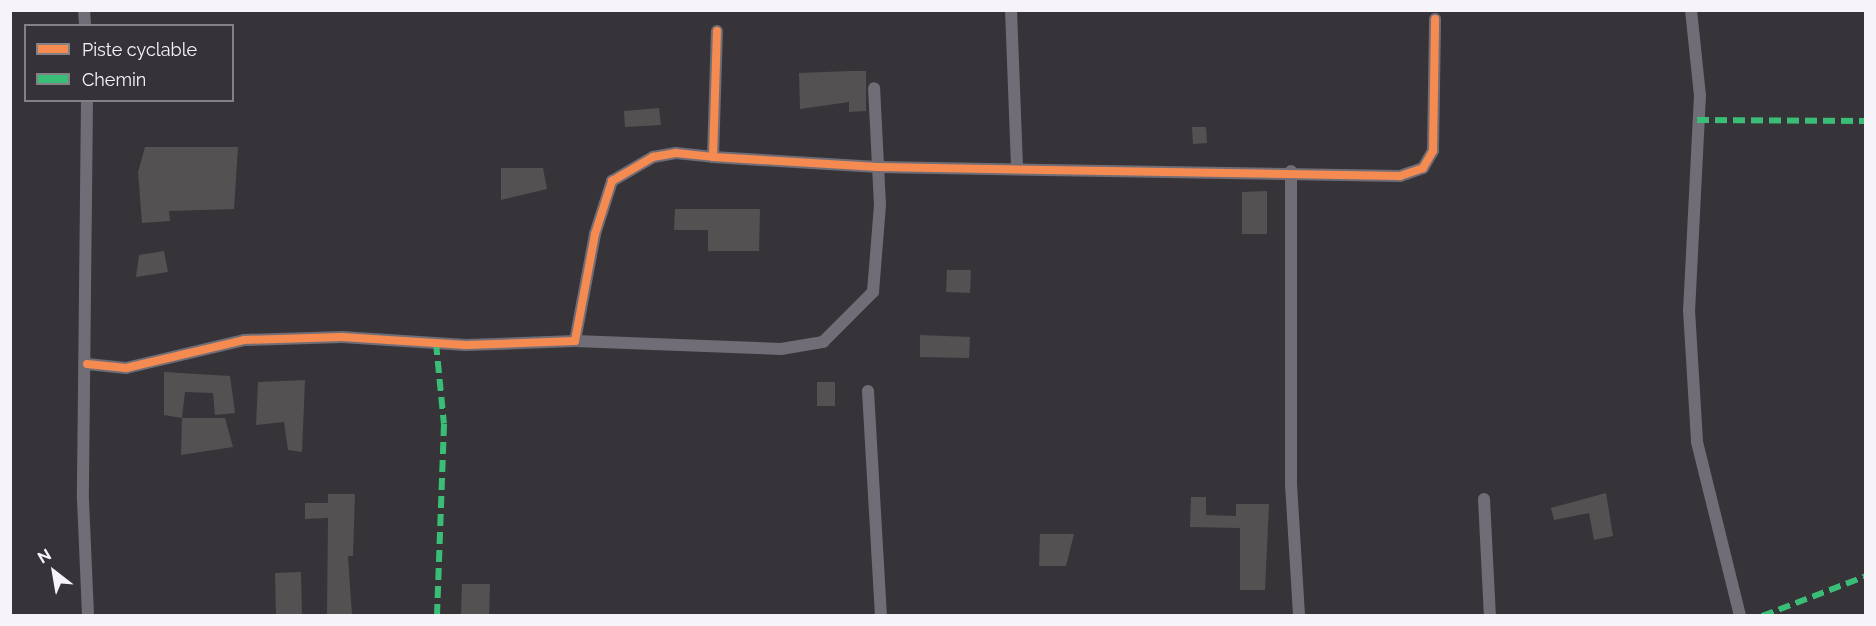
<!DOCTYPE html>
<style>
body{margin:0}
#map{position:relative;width:1876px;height:626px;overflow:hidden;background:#363438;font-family:Raleway,sans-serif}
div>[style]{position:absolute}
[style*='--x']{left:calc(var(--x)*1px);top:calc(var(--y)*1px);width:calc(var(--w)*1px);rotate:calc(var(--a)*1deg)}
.building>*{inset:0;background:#545152}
.minor>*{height:12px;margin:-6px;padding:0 6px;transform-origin:6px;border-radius:6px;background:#716d77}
.quiet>*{height:6px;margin-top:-3px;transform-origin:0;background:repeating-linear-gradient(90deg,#3abd76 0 12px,transparent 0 18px)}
.cycleway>*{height:8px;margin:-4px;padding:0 4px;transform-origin:4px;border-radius:4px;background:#f68b52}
span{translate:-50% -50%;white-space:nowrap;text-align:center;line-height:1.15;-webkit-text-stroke:6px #36323a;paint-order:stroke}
.frame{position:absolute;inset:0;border:12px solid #f6f4f9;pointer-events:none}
.legend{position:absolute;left:24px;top:24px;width:210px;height:78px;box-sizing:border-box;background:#36323a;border:2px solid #838086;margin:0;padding:8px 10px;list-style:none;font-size:18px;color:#f6f4f9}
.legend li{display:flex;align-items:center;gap:12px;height:30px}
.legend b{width:30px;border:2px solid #838086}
.north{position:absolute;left:24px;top:542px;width:60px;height:60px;-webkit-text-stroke:4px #36323a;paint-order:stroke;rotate:329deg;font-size:16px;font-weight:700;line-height:24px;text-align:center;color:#f6f4f9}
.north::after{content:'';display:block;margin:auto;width:21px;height:27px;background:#f6f4f9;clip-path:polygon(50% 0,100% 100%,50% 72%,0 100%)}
</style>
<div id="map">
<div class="building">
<i style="clip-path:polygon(851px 71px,866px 71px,866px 111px,849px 112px,849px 102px,800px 109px,799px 73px)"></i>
<i style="clip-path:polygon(659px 108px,661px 125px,625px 127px,624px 111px)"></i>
<i style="clip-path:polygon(1192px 127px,1206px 127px,1207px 143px,1193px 144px)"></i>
<i style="clip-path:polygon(145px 147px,238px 147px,234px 209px,169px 211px,170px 221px,142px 223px,138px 172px)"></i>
<i style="clip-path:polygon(501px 168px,543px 168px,547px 189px,501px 200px)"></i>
<i style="clip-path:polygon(1267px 191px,1267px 234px,1242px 234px,1242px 192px)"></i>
<i style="clip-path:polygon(675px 209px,760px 209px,759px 251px,708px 251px,708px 230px,674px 230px)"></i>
<i style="clip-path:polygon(164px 251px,168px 272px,136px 277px,139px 255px)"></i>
<i style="clip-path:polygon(947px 270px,971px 270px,970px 293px,946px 292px)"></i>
<i style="clip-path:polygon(920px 335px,970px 337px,969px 358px,920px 357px)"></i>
<i style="clip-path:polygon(164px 372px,230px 376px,235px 413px,215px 415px,213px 393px,185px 392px,182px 418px,164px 415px)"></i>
<i style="clip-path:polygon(305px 380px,302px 452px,288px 450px,284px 422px,256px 425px,258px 382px)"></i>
<i style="clip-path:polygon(817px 382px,835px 382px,835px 406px,817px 406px)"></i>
<i style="clip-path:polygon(182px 418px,225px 418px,233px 447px,181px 455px)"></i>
<i style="clip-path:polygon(1606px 493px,1613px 536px,1594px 540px,1589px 513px,1554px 520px,1551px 508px)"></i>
<i style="clip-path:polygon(328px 494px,355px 494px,353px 556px,348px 556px,352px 615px,327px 615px,328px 518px,305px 519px,305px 503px,328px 503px)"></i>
<i style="clip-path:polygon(1191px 497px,1206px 497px,1206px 515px,1236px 516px,1236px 504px,1269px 504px,1265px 590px,1240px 590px,1240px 528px,1190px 527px)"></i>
<i style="clip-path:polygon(1040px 534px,1074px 534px,1066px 566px,1039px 566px)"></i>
<i style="clip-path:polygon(301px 572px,302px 615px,276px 615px,275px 573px)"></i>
<i style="clip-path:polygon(462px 584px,490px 584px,489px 615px,461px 615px)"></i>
</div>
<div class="minor">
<i style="--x:84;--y:10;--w:16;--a:86"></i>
<i style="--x:1011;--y:10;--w:158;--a:87.8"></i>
<i style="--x:1691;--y:10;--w:85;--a:84"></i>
<i style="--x:1700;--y:95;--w:215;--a:92.9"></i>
<i style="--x:1689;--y:310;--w:132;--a:86.5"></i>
<i style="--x:1697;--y:442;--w:179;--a:76.1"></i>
<i style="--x:87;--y:100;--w:400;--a:90.6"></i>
<i style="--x:83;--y:500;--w:116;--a:87.5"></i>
<i style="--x:713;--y:157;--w:165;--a:3.5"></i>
<i style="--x:878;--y:167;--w:522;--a:0.99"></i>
<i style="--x:1400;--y:176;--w:24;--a:-19"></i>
<i style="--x:1423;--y:168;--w:20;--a:-60"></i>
<i style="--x:1433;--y:151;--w:132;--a:-89.1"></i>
<i style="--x:1291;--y:171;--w:313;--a:90"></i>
<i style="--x:1291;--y:484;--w:132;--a:86.5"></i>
<i style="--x:575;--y:341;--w:206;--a:2.2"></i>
<i style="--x:781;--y:349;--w:43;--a:-9.5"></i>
<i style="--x:823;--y:342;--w:71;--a:-45"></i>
<i style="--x:873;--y:292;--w:87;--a:-85.4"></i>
<i style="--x:880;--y:205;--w:117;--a:-92.9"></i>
<i style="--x:87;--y:364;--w:39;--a:6"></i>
<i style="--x:126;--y:368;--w:121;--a:-13.3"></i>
<i style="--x:244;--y:340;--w:98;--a:-1.8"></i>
<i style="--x:342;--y:337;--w:124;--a:3.7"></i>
<i style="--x:466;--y:345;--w:109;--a:-2.1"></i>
<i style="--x:575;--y:341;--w:109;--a:-79.4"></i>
<i style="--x:595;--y:234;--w:56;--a:-72.2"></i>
<i style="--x:612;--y:181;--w:48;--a:-30.3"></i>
<i style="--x:653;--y:157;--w:23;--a:-10"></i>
<i style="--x:676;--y:153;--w:37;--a:6"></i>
<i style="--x:713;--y:157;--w:126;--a:-88.2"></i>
<i style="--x:868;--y:391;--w:225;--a:86.7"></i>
<i style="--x:1484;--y:499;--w:117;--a:87.1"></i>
</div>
<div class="quiet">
<i style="--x:1697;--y:120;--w:169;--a:0.3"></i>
<i style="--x:436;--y:343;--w:81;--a:84.4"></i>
<i style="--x:444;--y:424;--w:192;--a:92.1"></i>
<i style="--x:1762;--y:616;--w:111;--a:-21"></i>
</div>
<div class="cycleway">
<i style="--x:713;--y:157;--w:165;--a:3.5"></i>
<i style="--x:878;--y:167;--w:522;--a:0.99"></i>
<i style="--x:1400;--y:176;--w:24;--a:-19"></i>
<i style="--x:1423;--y:168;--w:20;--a:-60"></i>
<i style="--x:1433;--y:151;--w:132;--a:-89.1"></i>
<i style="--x:87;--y:364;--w:39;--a:6"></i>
<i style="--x:126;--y:368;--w:121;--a:-13.3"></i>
<i style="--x:244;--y:340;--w:98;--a:-1.8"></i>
<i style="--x:342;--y:337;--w:124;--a:3.7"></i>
<i style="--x:466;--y:345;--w:109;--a:-2.1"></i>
<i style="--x:575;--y:341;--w:109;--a:-79.4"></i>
<i style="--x:595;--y:234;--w:56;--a:-72.2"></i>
<i style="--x:612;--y:181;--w:48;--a:-30.3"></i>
<i style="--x:653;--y:157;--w:23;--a:-10"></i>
<i style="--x:676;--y:153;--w:37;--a:6"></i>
<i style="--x:713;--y:157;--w:126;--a:-88.2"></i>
</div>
<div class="frame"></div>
<ul class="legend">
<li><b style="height:8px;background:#f68b52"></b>Piste cyclable</li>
<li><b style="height:8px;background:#3abd76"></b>Chemin</li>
</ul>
<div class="north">N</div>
</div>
